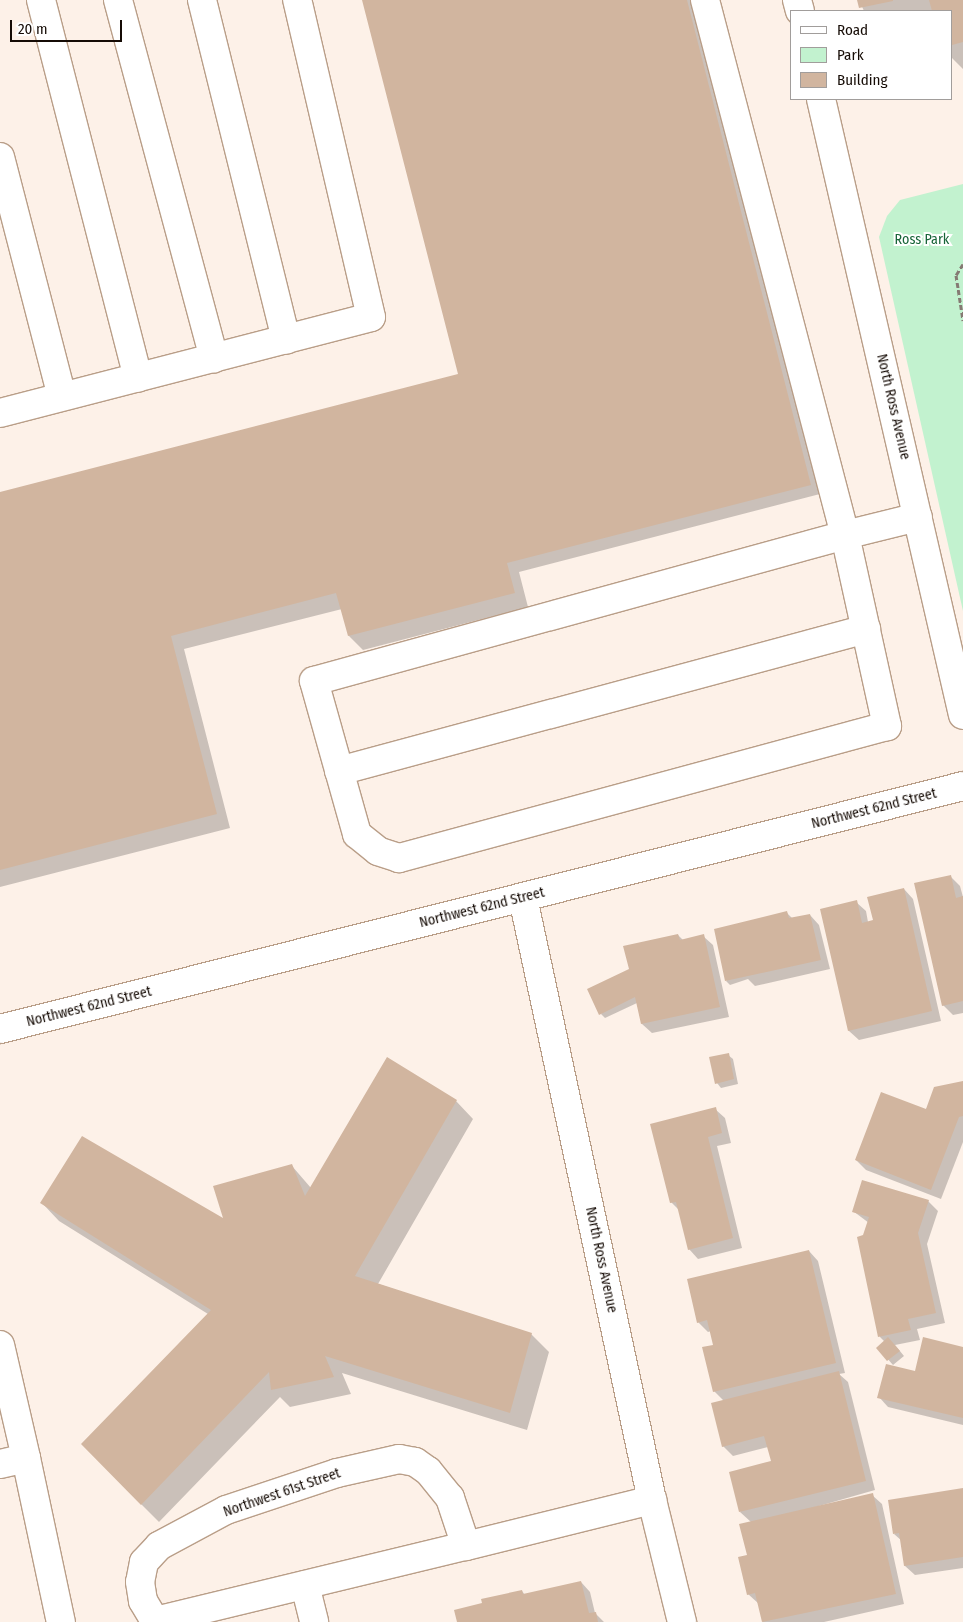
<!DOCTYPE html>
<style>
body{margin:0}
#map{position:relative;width:963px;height:1622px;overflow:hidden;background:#fdf1e8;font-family:"Fira Sans Condensed",sans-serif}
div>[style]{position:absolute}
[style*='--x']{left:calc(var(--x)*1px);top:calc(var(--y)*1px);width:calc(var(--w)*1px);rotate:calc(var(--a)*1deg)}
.green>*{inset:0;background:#c2f2cf}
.shadow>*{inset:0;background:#0003}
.building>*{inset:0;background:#d1b59f}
.path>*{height:3px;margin-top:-1.5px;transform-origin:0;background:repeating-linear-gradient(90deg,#857a73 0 5px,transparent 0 7.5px)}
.roads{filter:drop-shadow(1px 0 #b99e88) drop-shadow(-1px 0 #b99e88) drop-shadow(0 1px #b99e88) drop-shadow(0 -1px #b99e88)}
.minor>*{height:28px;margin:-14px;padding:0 14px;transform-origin:14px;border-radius:14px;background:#fff}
span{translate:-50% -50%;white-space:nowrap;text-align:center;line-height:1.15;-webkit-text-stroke:4px #fff;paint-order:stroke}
.park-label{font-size:14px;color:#176438}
.street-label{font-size:14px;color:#150b05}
.legend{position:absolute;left:790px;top:10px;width:162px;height:90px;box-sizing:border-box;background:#fff;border:1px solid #a19d9b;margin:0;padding:6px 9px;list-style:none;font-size:15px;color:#150b05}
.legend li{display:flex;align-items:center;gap:10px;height:25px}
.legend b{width:25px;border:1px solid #a19d9b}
.scale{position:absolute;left:10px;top:20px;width:112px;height:22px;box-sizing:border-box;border:2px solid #150b05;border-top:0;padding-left:6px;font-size:15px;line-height:18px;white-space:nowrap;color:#150b05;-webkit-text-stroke:4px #fff;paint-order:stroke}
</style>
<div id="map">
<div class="green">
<i style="clip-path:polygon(963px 184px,963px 611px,879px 237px,887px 216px,900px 200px)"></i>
</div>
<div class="shadow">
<i style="clip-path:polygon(363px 0,699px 0,705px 48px,820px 494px,519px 572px,528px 607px,363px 650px,349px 636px,342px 609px,184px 649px,230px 828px,0 887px,0 493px,460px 375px)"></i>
<i style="clip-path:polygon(859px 0,963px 0,963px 69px,952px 58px,952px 11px,864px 11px)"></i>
<i style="clip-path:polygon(950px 876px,960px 886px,963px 897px,963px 1013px,953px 1015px,943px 1005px)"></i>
<i style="clip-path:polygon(904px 889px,913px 899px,941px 1021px,859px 1040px,849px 1031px,821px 910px,856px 902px,866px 911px,868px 922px,874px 921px)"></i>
<i style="clip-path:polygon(787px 913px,793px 919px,810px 915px,819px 925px,830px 969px,755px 986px,748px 979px,730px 985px,726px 981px)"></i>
<i style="clip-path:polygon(678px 935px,683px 940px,703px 936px,713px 945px,729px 1017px,652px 1033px,642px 1024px,637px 1003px,605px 1018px,601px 1014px,630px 970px)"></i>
<i style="clip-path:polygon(728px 1055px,733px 1059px,738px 1084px,721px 1088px,717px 1083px)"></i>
<i style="clip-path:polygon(963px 1082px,963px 1142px,941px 1199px,866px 1170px,856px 1160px)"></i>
<i style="clip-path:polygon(456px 1101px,473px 1119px,378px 1284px,531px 1334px,549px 1352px,527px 1430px,342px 1373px,351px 1394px,290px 1407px,280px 1397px,159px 1522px,141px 1504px,208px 1314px,59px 1221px,42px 1203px,225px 1221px,292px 1166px,311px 1188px)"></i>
<i style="clip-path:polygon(715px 1109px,725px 1118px,731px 1143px,717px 1146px,742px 1248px,698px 1259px,689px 1249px,680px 1211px,671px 1202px)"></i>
<i style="clip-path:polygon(928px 1201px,938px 1211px,927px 1244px,945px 1323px,917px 1329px,920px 1340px,895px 1345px,904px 1356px,893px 1365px,878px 1348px,885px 1342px,880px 1337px,858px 1238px,864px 1236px,869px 1223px,853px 1211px)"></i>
<i style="clip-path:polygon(809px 1251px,818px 1261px,845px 1373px,839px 1374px,848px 1382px,875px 1490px,805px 1510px,872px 1495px,882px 1504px,904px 1604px,824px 1622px,763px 1622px,759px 1604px,748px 1594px,751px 1522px,740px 1512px,772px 1462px,768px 1447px,733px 1456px,723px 1446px,724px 1401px,714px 1391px,715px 1346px,711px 1331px,708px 1332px,698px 1322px)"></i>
<i style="clip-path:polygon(963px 1348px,963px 1425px,888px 1407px,879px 1397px,916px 1373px)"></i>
<i style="clip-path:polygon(963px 1489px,963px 1568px,915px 1575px,905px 1566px,902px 1541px,894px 1534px)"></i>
<i style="clip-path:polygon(581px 1582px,590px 1592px,595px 1613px,604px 1622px,458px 1622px,484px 1604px,522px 1591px,525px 1595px)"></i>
</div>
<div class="building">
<i style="clip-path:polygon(362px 0,687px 0,811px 485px,507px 563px,515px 593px,348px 636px,336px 593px,171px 636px,217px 814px,0 870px,0 492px,458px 374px)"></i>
<i style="clip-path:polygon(857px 0,893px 0,893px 1px,859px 8px)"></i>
<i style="clip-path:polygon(929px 0,963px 0,963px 42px,952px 45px,952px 11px,932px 11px)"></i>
<i style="clip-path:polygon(951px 875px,956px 898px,963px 896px,963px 1001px,942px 1006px,914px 883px)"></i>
<i style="clip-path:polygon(904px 888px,932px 1011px,848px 1031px,820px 909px,857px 900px,862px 923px,873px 920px,867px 897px)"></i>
<i style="clip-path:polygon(787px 911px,789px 918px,810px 914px,821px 960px,725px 981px,714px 929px)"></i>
<i style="clip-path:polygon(678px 934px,680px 940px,704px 934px,720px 1007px,641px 1024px,635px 997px,599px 1015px,587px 989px,629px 969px,623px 946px)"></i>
<i style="clip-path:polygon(729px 1053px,734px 1079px,715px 1084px,709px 1057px)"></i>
<i style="clip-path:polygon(387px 1057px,457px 1100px,355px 1276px,532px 1333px,510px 1413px,325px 1356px,334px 1377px,271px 1390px,269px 1372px,141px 1505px,81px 1444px,211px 1310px,40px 1203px,82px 1136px,223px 1218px,213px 1186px,292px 1164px,305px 1196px)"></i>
<i style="clip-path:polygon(963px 1081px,963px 1116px,959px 1117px,931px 1190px,855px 1160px,881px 1092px,926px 1109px,934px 1087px)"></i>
<i style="clip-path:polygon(716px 1107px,722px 1133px,708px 1137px,733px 1238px,688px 1250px,676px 1202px,670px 1203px,650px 1124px)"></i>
<i style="clip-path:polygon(862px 1180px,929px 1200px,918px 1233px,936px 1313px,908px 1319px,911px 1330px,878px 1337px,857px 1237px,863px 1235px,869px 1217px,852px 1212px)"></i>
<i style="clip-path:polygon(809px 1250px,836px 1363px,713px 1392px,702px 1347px,713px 1345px,707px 1320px,697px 1323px,687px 1279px)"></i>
<i style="clip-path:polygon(888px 1337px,900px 1351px,887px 1361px,876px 1348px)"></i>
<i style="clip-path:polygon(923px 1337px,963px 1347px,963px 1418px,877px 1398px,886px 1364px,915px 1371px)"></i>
<i style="clip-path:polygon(839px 1371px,866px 1481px,739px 1512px,729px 1472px,771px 1461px,764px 1436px,722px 1447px,711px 1403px)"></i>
<i style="clip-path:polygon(963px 1488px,963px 1557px,904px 1566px,899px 1533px,893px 1534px,888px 1500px)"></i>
<i style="clip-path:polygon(873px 1493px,896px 1594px,762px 1622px,755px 1593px,747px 1595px,738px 1557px,747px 1555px,739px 1524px)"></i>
<i style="clip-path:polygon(581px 1581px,589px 1613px,596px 1612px,598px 1622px,457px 1622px,454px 1610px,482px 1603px,481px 1599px,522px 1590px,523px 1594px)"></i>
</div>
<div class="path">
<i style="--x:963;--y:264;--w:13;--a:122"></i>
<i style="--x:956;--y:275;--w:46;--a:81.2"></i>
</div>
<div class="roads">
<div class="minor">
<i style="--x:41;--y:0;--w:390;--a:75.6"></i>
<i style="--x:118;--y:0;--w:371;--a:75"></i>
<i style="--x:202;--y:0;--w:350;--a:76.1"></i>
<i style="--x:705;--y:0;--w:553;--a:75.34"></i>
<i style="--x:845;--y:535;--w:75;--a:-13.9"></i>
<i style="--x:797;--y:0;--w:11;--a:75"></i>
<i style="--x:821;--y:99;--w:632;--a:77.02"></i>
<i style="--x:0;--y:157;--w:247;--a:75.5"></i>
<i style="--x:0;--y:413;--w:383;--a:-14.5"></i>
<i style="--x:371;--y:317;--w:326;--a:-103.1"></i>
<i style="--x:845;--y:535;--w:196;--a:77.6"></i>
<i style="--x:887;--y:726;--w:506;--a:164.86"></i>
<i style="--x:399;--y:858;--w:22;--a:-162"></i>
<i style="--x:378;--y:851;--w:27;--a:-141"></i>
<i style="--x:357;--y:834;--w:159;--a:-105.7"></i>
<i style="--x:314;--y:681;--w:551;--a:-15.37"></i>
<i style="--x:339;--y:771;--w:546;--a:-15.08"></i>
<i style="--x:523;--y:898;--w:616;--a:77.91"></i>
<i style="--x:652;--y:1500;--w:126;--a:76.2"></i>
<i style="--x:0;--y:1029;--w:993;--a:-14.16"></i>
<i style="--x:0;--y:1345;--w:116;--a:77"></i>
<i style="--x:26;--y:1458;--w:27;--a:167"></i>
<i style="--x:26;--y:1458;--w:168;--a:78"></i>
<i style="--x:466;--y:1546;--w:51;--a:-108.4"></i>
<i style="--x:450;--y:1498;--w:35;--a:-129"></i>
<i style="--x:428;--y:1471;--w:16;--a:-145"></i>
<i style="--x:415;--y:1462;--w:16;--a:-169"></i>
<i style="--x:399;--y:1459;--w:64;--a:167.3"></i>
<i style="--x:337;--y:1473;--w:117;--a:161.6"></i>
<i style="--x:226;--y:1510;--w:76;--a:151.8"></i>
<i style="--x:159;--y:1546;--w:22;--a:133"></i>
<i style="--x:144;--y:1562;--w:20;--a:101"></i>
<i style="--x:140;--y:1582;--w:19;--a:81"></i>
<i style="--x:143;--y:1601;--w:23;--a:59"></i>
<i style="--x:155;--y:1621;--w:320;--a:-13.6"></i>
<i style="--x:466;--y:1546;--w:192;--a:-13.9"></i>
<i style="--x:305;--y:1585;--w:38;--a:76"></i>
</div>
</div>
<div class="park-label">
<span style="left:922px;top:240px">Ross Park</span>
</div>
<div class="street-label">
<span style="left:893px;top:407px;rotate:77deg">North Ross Avenue</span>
<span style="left:874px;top:809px;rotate:-14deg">Northwest 62nd Street</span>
<span style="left:482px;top:908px;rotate:-14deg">Northwest 62nd Street</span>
<span style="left:89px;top:1007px;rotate:-14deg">Northwest 62nd Street</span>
<span style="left:601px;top:1260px;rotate:78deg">North Ross Avenue</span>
<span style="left:282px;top:1493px;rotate:-19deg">Northwest 61st Street</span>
</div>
<ul class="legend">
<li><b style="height:6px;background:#fff"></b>Road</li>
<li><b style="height:14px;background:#c2f2cf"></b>Park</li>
<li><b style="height:14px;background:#d1b59f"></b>Building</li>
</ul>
<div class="scale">20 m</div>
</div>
